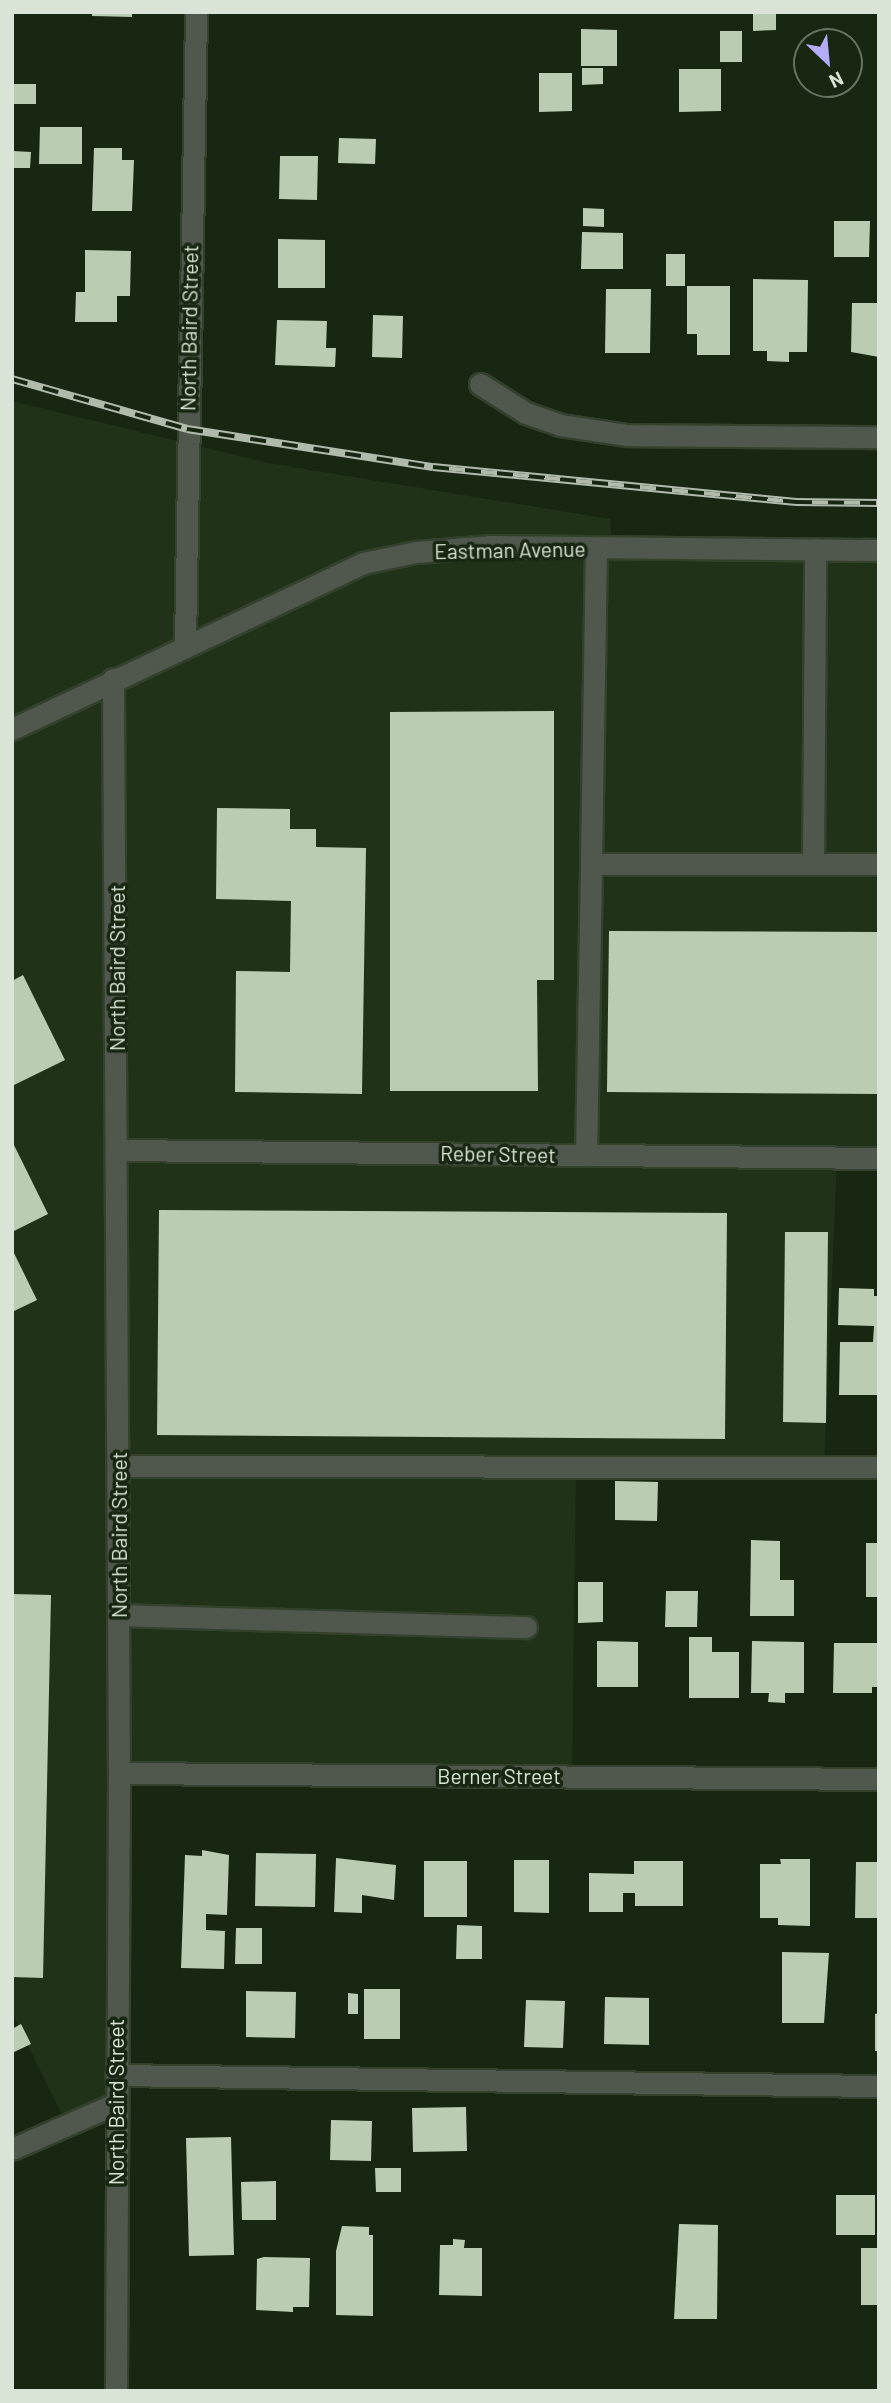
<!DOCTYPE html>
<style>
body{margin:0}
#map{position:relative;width:891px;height:2403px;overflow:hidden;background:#182712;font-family:Barlow,sans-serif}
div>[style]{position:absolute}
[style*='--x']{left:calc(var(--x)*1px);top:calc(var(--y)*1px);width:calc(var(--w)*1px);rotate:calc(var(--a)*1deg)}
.built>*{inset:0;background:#203319}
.building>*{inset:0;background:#bacdb3}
.roads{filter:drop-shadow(2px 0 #33412d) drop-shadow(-2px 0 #33412d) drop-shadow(0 2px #33412d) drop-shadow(0 -2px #33412d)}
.minor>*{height:21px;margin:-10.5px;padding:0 10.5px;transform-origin:10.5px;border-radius:10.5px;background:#50574d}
.rail>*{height:8px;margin-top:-4px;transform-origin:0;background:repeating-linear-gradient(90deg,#182712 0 16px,#b0bbab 0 32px);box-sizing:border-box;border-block:2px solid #b0bbab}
span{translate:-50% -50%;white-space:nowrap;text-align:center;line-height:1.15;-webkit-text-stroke:7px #182712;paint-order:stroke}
.street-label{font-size:21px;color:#dae4d6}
.frame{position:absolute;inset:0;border:14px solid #dae4d6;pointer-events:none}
.north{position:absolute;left:793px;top:28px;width:70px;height:70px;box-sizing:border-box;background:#182712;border:2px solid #667360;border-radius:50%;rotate:154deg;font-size:19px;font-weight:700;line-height:28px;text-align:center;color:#dae4d6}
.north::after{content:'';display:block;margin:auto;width:24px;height:32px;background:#b3adf9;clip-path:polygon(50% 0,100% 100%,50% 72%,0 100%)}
</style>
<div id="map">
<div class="built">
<i style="clip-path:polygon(12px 401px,268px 463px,610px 519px,612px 547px,879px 550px,879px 1158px,837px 1158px,824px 1466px,576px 1466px,572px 1777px,119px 1773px,115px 2104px,67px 2125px,12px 2013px)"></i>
</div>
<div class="building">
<i style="clip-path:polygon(92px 12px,132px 12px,132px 17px,92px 16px)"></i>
<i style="clip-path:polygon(753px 12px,776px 12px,776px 30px,753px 31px)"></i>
<i style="clip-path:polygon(581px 29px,617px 30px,617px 66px,581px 66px)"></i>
<i style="clip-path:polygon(720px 31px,742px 31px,742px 62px,720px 62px)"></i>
<i style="clip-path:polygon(582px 68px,603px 68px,603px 84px,582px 85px)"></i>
<i style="clip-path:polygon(679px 69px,721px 69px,721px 111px,679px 112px)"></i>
<i style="clip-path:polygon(539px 73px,572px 73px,572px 111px,539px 112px)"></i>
<i style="clip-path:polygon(14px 84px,36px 84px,36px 104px,14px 104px)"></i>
<i style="clip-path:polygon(40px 127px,82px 127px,82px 164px,39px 164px)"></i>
<i style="clip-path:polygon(339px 138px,376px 139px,375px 164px,338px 163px)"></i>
<i style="clip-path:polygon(94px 148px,122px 148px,122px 160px,134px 160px,132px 211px,92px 211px)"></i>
<i style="clip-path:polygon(13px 151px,31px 152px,30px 168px,13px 168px)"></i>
<i style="clip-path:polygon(280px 156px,318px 156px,317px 200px,279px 199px)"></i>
<i style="clip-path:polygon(583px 208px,604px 209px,604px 227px,583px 226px)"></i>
<i style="clip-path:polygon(834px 221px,870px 221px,869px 257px,834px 257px)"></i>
<i style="clip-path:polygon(582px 232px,623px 233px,623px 269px,581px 269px)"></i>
<i style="clip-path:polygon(278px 239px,325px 240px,325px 288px,278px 288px)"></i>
<i style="clip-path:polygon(85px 250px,131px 251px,130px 296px,117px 296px,117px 322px,75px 322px,76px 292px,85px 292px)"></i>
<i style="clip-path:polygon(666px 254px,685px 254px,685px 286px,666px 286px)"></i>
<i style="clip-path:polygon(753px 279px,808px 280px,807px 352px,789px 352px,789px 362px,767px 361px,767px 351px,753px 351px)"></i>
<i style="clip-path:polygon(687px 286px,730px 286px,730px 355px,697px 355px,697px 334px,687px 334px)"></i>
<i style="clip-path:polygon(606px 289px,651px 289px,650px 353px,605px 353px)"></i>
<i style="clip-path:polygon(852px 303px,879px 303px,879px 357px,851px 352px)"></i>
<i style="clip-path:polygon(373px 315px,403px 316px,402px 358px,372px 357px)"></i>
<i style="clip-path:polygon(277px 320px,327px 321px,326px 348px,336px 348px,335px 367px,275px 365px)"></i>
<i style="clip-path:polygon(554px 711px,554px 980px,537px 980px,538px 1091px,390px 1091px,390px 712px)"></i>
<i style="clip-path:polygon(217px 808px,290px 809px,290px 829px,316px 829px,316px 847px,366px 848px,362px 1094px,235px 1092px,236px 971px,290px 972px,291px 901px,216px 899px)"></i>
<i style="clip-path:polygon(609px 931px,879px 932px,879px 1094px,607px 1092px)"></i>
<i style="clip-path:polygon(23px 975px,65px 1060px,12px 1086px,12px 981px)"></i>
<i style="clip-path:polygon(12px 1141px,48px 1214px,12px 1232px)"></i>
<i style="clip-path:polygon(159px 1210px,727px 1213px,725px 1439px,157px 1435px)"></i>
<i style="clip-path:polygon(785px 1232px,828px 1232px,826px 1423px,783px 1422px)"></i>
<i style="clip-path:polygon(12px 1249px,37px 1300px,12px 1312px)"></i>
<i style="clip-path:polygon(839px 1288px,874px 1289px,874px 1296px,879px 1296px,879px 1395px,839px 1395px,840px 1342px,873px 1342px,874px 1326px,838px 1325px)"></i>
<i style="clip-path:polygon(615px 1481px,658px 1482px,657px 1521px,615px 1520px)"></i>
<i style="clip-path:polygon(751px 1540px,780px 1541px,780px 1580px,794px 1580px,794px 1616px,750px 1616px)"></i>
<i style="clip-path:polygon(866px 1543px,879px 1543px,879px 1597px,866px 1597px)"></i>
<i style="clip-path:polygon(578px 1582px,603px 1582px,603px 1622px,578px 1623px)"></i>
<i style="clip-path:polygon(666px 1591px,698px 1591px,697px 1627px,665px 1627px)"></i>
<i style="clip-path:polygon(12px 1594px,51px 1595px,43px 1978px,12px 1977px)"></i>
<i style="clip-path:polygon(689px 1637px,712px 1637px,712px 1652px,739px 1652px,739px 1698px,689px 1698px)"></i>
<i style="clip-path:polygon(597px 1641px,638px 1642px,638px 1687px,597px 1687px)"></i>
<i style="clip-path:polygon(752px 1641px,804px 1642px,804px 1693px,785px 1693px,785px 1703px,768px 1702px,769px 1693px,751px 1693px)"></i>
<i style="clip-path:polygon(834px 1643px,879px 1643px,879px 1687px,872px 1687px,872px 1693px,833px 1693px)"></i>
<i style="clip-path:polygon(202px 1850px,229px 1855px,227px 1915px,206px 1914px,206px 1930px,225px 1931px,224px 1969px,181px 1968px,185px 1855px,202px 1856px)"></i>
<i style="clip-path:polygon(256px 1853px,316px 1854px,315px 1907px,255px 1906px)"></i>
<i style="clip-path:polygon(336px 1858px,396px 1865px,394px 1900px,362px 1895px,362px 1913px,334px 1912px)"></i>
<i style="clip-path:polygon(780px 1859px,810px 1859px,810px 1926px,778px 1925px,778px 1918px,760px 1918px,760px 1864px,781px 1864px)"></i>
<i style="clip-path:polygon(514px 1860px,549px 1860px,549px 1913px,514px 1912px)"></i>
<i style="clip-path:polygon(424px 1861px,467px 1861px,467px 1917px,424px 1917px)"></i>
<i style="clip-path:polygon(634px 1861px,683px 1861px,683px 1906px,635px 1906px,635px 1893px,623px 1893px,623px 1912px,589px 1912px,589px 1873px,634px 1874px)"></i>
<i style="clip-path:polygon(856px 1862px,879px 1862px,879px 1918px,855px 1918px)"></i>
<i style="clip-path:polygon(457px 1925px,482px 1926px,482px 1959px,456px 1959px)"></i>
<i style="clip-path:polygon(236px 1928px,262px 1928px,262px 1964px,235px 1964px)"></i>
<i style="clip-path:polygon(782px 1952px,829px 1953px,824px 2023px,782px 2023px)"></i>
<i style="clip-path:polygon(364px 1989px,400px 1989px,400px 2039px,364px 2039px)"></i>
<i style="clip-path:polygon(246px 1991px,296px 1992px,295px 2038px,246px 2037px)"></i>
<i style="clip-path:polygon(348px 1993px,358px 1994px,358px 2014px,348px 2014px)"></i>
<i style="clip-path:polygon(605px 1997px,649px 1998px,649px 2045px,604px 2044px)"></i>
<i style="clip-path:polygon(526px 2000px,565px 2001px,563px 2048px,524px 2047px)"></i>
<i style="clip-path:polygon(879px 2013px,879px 2051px,875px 2051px,875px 2014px)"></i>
<i style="clip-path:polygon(21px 2024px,31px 2044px,12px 2053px,12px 2029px)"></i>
<i style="clip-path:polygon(466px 2107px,467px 2151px,413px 2152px,412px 2108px)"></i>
<i style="clip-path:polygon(331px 2120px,372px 2121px,371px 2161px,330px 2160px)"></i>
<i style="clip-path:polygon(231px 2137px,234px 2255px,189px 2256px,186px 2138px)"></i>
<i style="clip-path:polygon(375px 2168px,401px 2168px,401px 2192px,376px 2192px)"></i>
<i style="clip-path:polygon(276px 2181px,276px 2220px,242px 2220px,241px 2182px)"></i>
<i style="clip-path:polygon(836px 2195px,875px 2195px,875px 2235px,836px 2235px)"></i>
<i style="clip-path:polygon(679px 2224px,718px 2225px,717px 2319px,674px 2319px)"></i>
<i style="clip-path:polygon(342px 2226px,369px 2227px,369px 2235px,373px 2235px,373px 2316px,336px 2315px,336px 2251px)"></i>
<i style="clip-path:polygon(453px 2239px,465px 2240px,464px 2248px,482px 2248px,482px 2296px,439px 2295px,440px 2245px,453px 2245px)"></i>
<i style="clip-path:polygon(861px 2248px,879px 2248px,879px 2305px,861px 2305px)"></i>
<i style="clip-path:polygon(264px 2257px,310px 2258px,309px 2307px,293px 2307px,293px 2312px,256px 2310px,257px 2259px)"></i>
</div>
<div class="roads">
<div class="minor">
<i style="--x:480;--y:384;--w:54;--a:32.2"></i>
<i style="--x:526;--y:413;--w:36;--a:19"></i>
<i style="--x:560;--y:425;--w:68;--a:8.5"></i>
<i style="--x:627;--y:435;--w:252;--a:0.5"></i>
<i style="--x:185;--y:644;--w:632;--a:-89"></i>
<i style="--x:113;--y:679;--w:1094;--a:89.69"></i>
<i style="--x:119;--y:1773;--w:618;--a:90.28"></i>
<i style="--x:12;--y:729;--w:388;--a:-25.3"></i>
<i style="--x:363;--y:563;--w:54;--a:-11.7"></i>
<i style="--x:416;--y:552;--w:76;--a:-4.5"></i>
<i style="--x:492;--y:546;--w:387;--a:0.6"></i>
<i style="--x:591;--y:864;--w:316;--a:-89.1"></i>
<i style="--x:813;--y:864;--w:315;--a:-89.6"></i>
<i style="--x:118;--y:1150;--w:761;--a:0.6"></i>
<i style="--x:586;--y:1155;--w:291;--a:-89"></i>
<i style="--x:591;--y:864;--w:288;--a:0"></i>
<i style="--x:119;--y:1466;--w:760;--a:0.08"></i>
<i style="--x:119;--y:1615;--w:407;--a:1.7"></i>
<i style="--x:119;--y:1773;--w:760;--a:0.45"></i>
<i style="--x:116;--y:2075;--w:763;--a:0.83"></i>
<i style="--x:12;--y:2149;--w:112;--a:-23.6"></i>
</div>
</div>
<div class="rail">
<i style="--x:12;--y:379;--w:182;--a:15.9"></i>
<i style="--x:187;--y:429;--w:249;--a:8.8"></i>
<i style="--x:433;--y:467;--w:365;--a:5.5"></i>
<i style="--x:796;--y:502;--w:83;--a:0.7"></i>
</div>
<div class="street-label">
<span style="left:189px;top:328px;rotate:-89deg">North Baird Street</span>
<span style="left:510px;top:550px;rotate:-1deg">Eastman Avenue</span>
<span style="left:117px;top:968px;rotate:-90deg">North Baird Street</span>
<span style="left:498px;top:1154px;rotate:1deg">Reber Street</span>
<span style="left:119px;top:1535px;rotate:-90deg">North Baird Street</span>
<span style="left:499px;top:1776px">Berner Street</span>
<span style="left:116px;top:2102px;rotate:-90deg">North Baird Street</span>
</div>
<div class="frame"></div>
<div class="north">N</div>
</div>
